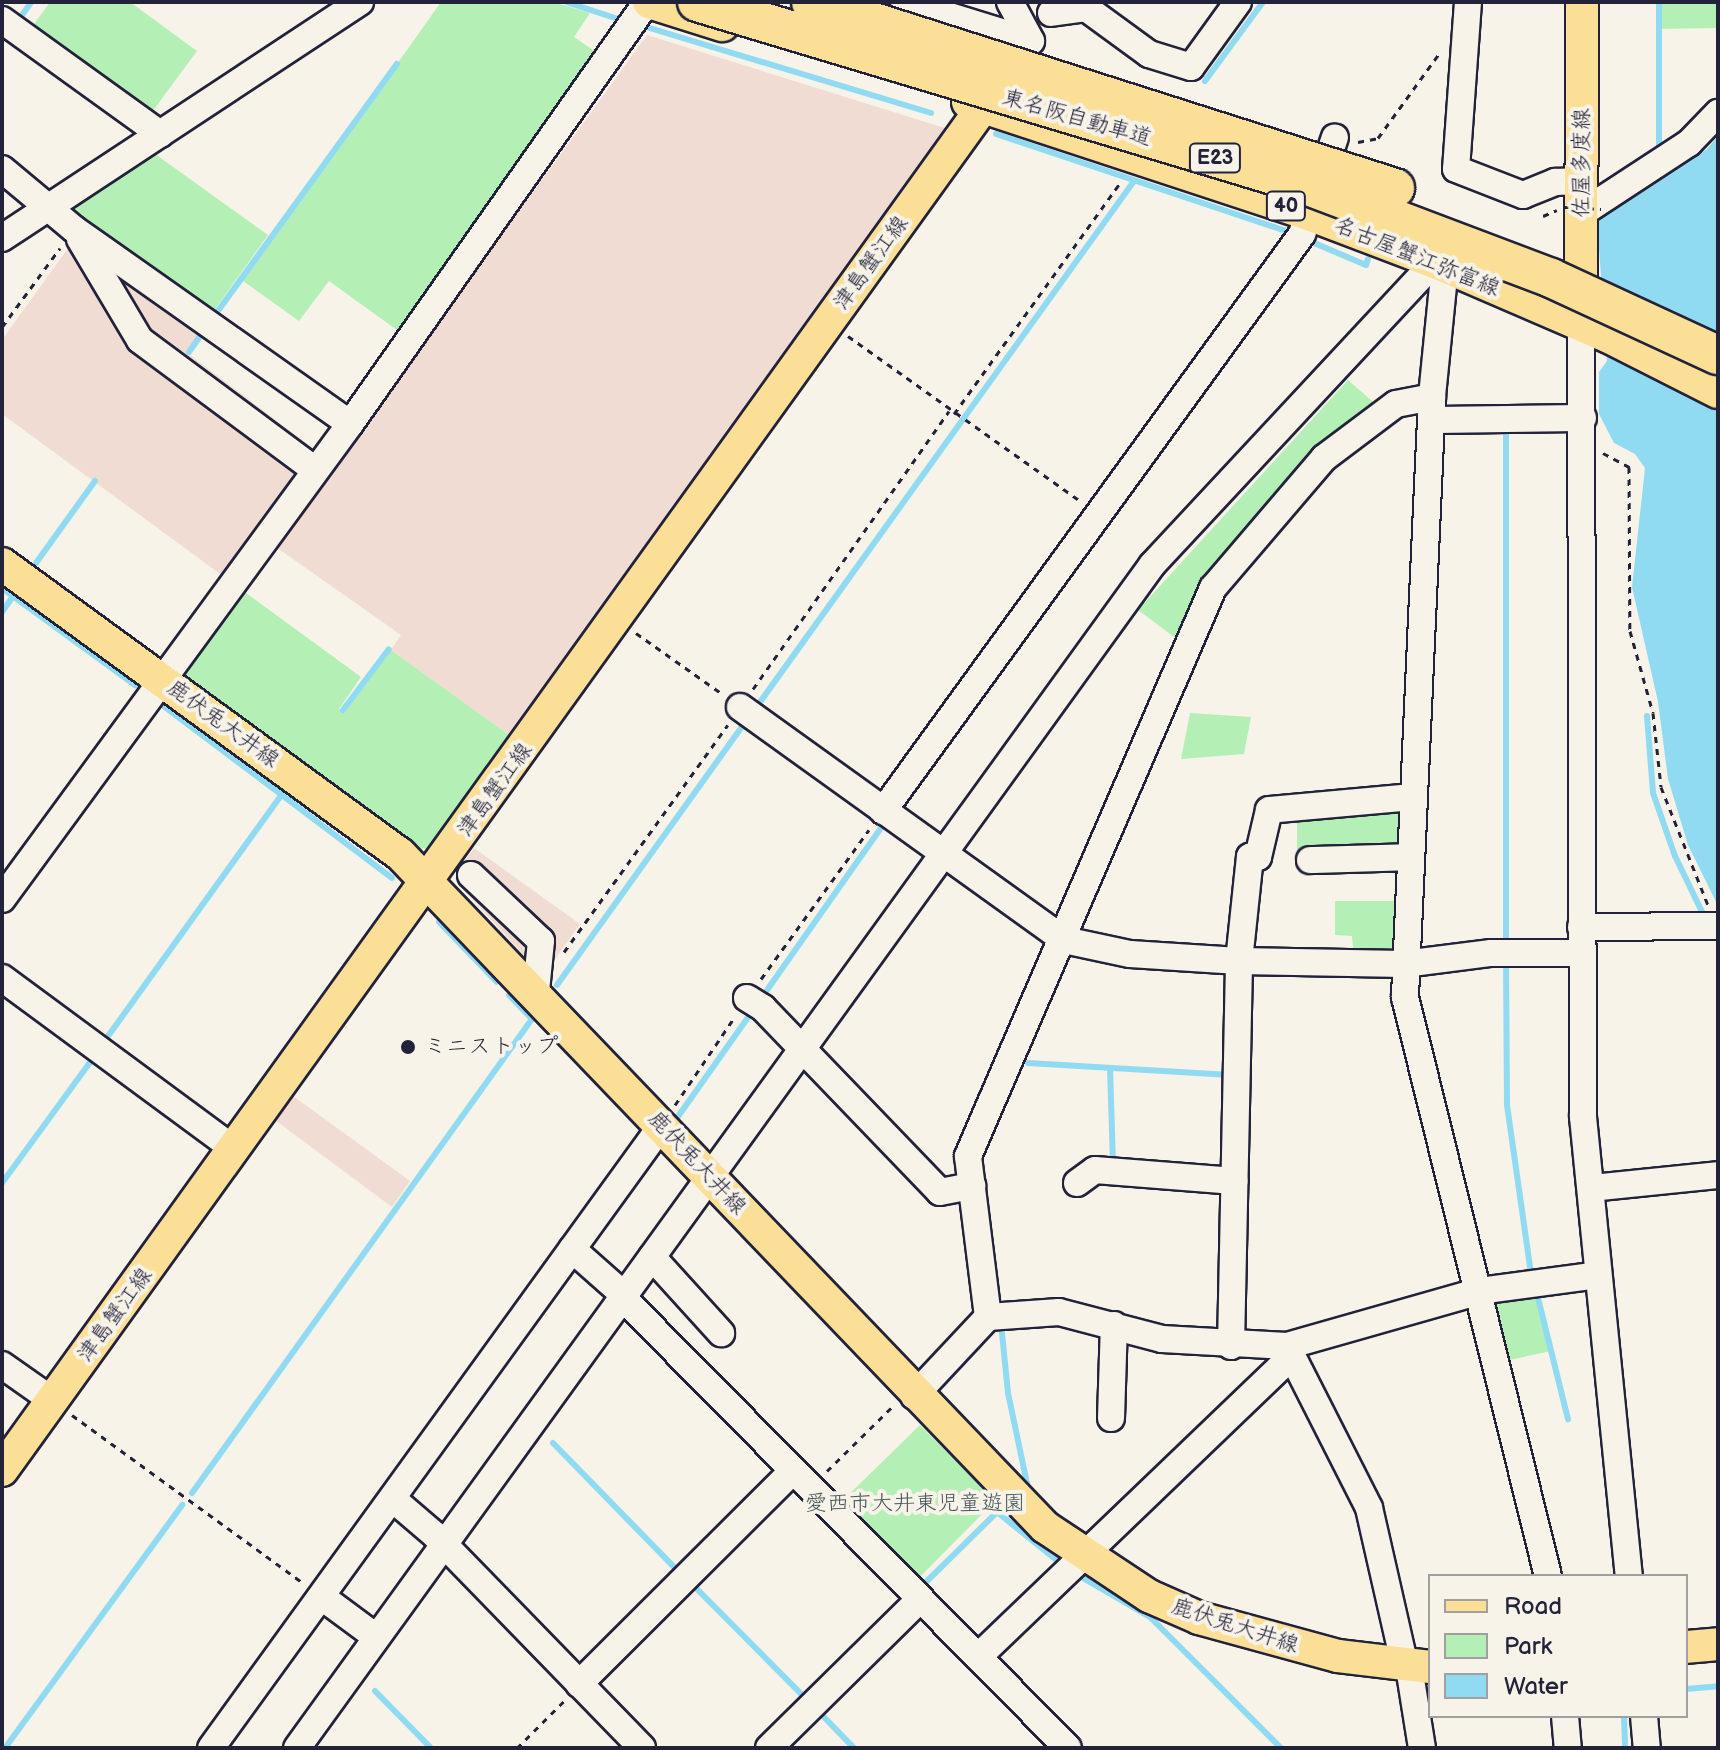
<!DOCTYPE html>
<meta charset="utf-8">
<style>
body{margin:0}
#map{position:relative;width:1720px;height:1750px;overflow:hidden;background:#f7f3e8;font-family:"Balsamiq Sans","Klee One",sans-serif}
div>[style]{position:absolute}
[style*='--x']{left:calc(var(--x)*1px);top:calc(var(--y)*1px);width:calc(var(--w)*1px);rotate:calc(var(--a)*1deg)}
.built>*{inset:0;background:#f0dcd2}
.green>*{inset:0;background:#b4f0b5}
.water>*{inset:0;background:#91dbf2}
.stream>*{height:6px;margin:-3px;padding:0 3px;transform-origin:3px;border-radius:3px;background:#91dbf2}
.path>*{height:3px;margin-top:-1.5px;transform-origin:0;background:repeating-linear-gradient(90deg,#22223b 0 6px,transparent 0 12px)}
.roads{filter:drop-shadow(2px 0 #22223b) drop-shadow(-2px 0 #22223b) drop-shadow(0 2px #22223b) drop-shadow(0 -2px #22223b)}
.minor>*{height:26px;margin:-13px;padding:0 13px;transform-origin:13px;border-radius:13px;background:#f7f3e8}
.major>*{height:32px;margin:-16px;padding:0 16px;transform-origin:16px;border-radius:16px;background:#fbdf96}
.path-bridge>*{height:3px;margin-top:-1.5px;transform-origin:0;background:repeating-linear-gradient(90deg,#22223b 0 6px,transparent 0 12px)}
.bridges{filter:drop-shadow(2px 0 #22223b) drop-shadow(-2px 0 #22223b) drop-shadow(0 2px #22223b) drop-shadow(0 -2px #22223b)}
.highway-bridge>*{height:38px;margin:-19px;padding:0 19px;transform-origin:19px;border-radius:19px;background:#fbdf96}
.dots>*{width:22px;height:22px;translate:-50% -50%;box-sizing:border-box;border:4px solid #f7f3e8;border-radius:50%}
span{translate:-50% -50%;white-space:nowrap;text-align:center;line-height:1.15;-webkit-text-stroke:8px #f7f3e8;paint-order:stroke}
.shield-label span{padding:2px 6px;background:#f7f3e8;border:2px solid;border-radius:6px;-webkit-text-stroke-width:0}
.shield-label{font-size:20px;color:#22223b;font-weight:700}
.street-label{font-size:22px;color:#22223b}
.poi-label{font-size:22px;color:#22223b}
.left{translate:0 -50%;text-align:left}
.park-label{font-size:22px;color:#46565a}
.frame{position:absolute;inset:0;border:4px solid #22223b;pointer-events:none}
.legend{position:absolute;left:1428px;top:1574px;width:260px;height:144px;box-sizing:border-box;background:#f7f3e8;border:2px solid #a29fa3;margin:0;padding:10px 14px;list-style:none;font-size:24px;color:#22223b}
.legend li{display:flex;align-items:center;gap:16px;height:40px}
.legend b{width:40px;border:2px solid #a29fa3}
</style>
<div id="map">
<div class="built">
<i style="clip-path:polygon(647px 35px,948px 129px,509px 735px,391px 650px,401px 635px,276px 547px)"></i>
<i style="clip-path:polygon(71px 244px,201px 330px,186px 352px,314px 449px,223px 576px,2px 414px,2px 340px)"></i>
<i style="clip-path:polygon(474px 848px,580px 924px,551px 965px,531px 963px,459px 885px,457px 872px)"></i>
<i style="clip-path:polygon(293px 1096px,410px 1181px,392px 1207px,275px 1120px)"></i>
</div>
<div class="green">
<i style="clip-path:polygon(50px 2px,130px 2px,197px 51px,152px 112px,146px 112px,32px 27px)"></i>
<i style="clip-path:polygon(441px 2px,553px 2px,590px 13px,574px 37px,599px 54px,401px 333px,329px 281px,299px 321px,243px 281px)"></i>
<i style="clip-path:polygon(1659px 2px,1718px 2px,1718px 28px,1659px 29px)"></i>
<i style="clip-path:polygon(151px 151px,268px 235px,208px 319px,64px 210px)"></i>
<i style="clip-path:polygon(1348px 380px,1380px 408px,1182px 643px,1138px 610px)"></i>
<i style="clip-path:polygon(235px 585px,361px 677px,339px 709px,344px 713px,391px 650px,509px 735px,430px 848px,415px 849px,357px 800px,176px 670px)"></i>
<i style="clip-path:polygon(1190px 713px,1251px 717px,1244px 754px,1181px 759px)"></i>
<i style="clip-path:polygon(1404px 807px,1401px 846px,1395px 850px,1297px 852px,1297px 812px)"></i>
<i style="clip-path:polygon(1335px 901px,1398px 901px,1395px 959px,1354px 959px,1352px 936px,1335px 935px)"></i>
<i style="clip-path:polygon(1537px 1291px,1551px 1351px,1505px 1361px,1489px 1302px)"></i>
<i style="clip-path:polygon(920px 1425px,995px 1501px,913px 1584px,836px 1507px)"></i>
</div>
<div class="water">
<i style="clip-path:polygon(1718px 136px,1718px 906px,1688px 845px,1668px 779px,1658px 702px,1632px 587px,1645px 468px,1635px 454px,1614px 443px,1599px 414px,1599px 372px,1607px 361px,1597px 220px,1707px 149px)"></i>
</div>
<div class="stream">
<i style="--x:566;--y:2;--w:58;--a:18.1"></i>
<i style="--x:20;--y:18;--w:19;--a:-55"></i>
<i style="--x:643;--y:26;--w:301;--a:16.8"></i>
<i style="--x:1205;--y:81;--w:98;--a:-53.7"></i>
<i style="--x:996;--y:134;--w:312;--a:18.5"></i>
<i style="--x:1659;--y:149;--w:147;--a:-90"></i>
<i style="--x:1307;--y:240;--w:64;--a:23"></i>
<i style="--x:1366;--y:265;--w:6;--a:-72"></i>
<i style="--x:215;--y:315;--w:310;--a:-54.1"></i>
<i style="--x:189;--y:352;--w:28;--a:-55"></i>
<i style="--x:1506;--y:425;--w:520;--a:90"></i>
<i style="--x:36;--y:563;--w:101;--a:-54.3"></i>
<i style="--x:2;--y:588;--w:165;--a:36.1"></i>
<i style="--x:2;--y:612;--w:19;--a:-55"></i>
<i style="--x:157;--y:701;--w:294;--a:37"></i>
<i style="--x:755;--y:709;--w:650;--a:-54.33"></i>
<i style="--x:343;--y:710;--w:76;--a:-53"></i>
<i style="--x:1647;--y:716;--w:77;--a:85.5"></i>
<i style="--x:1653;--y:793;--w:67;--a:70.8"></i>
<i style="--x:1675;--y:856;--w:69;--a:64.2"></i>
<i style="--x:439;--y:922;--w:83;--a:46"></i>
<i style="--x:1506;--y:960;--w:145;--a:89.6"></i>
<i style="--x:1507;--y:1105;--w:170;--a:81.9"></i>
<i style="--x:557;--y:985;--w:325;--a:-54.4"></i>
<i style="--x:760;--y:1000;--w:221;--a:-54.9"></i>
<i style="--x:106;--y:1039;--w:303;--a:-54.3"></i>
<i style="--x:1028;--y:1063;--w:203;--a:3.4"></i>
<i style="--x:1110;--y:1068;--w:95;--a:88.2"></i>
<i style="--x:677;--y:1118;--w:133;--a:-54.8"></i>
<i style="--x:2;--y:1183;--w:155;--a:-53.9"></i>
<i style="--x:1538;--y:1298;--w:125;--a:76.1"></i>
<i style="--x:1001;--y:1323;--w:70;--a:84.3"></i>
<i style="--x:1008;--y:1393;--w:92;--a:78.1"></i>
<i style="--x:1027;--y:1483;--w:6;--a:135"></i>
<i style="--x:553;--y:1443;--w:185;--a:45.7"></i>
<i style="--x:192;--y:1493;--w:583;--a:-54.35"></i>
<i style="--x:532;--y:1019;--w:33;--a:-134"></i>
<i style="--x:997;--y:1512;--w:80;--a:38.9"></i>
<i style="--x:1076;--y:1574;--w:86;--a:30.2"></i>
<i style="--x:1150;--y:1617;--w:185;--a:45"></i>
<i style="--x:692;--y:1584;--w:165;--a:45.2"></i>
<i style="--x:920;--y:1588;--w:111;--a:-44.6"></i>
<i style="--x:1686;--y:1689;--w:32;--a:-5"></i>
<i style="--x:375;--y:1691;--w:80;--a:45.5"></i>
<i style="--x:819;--y:1712;--w:50;--a:45.8"></i>
<i style="--x:1624;--y:1716;--w:32;--a:88"></i>
<i style="--x:5;--y:1748;--w:301;--a:-53.9"></i>
</div>
<div class="path">
<i style="--x:1358;--y:142;--w:20;--a:-11"></i>
<i style="--x:1378;--y:138;--w:107;--a:-54.1"></i>
<i style="--x:1543;--y:216;--w:15;--a:-23"></i>
<i style="--x:2;--y:327;--w:98;--a:-53.7"></i>
<i style="--x:848;--y:336;--w:285;--a:35.4"></i>
<i style="--x:954;--y:414;--w:284;--a:-54.3"></i>
<i style="--x:1603;--y:453;--w:30;--a:28"></i>
<i style="--x:1629;--y:467;--w:164;--a:89.7"></i>
<i style="--x:1630;--y:631;--w:85;--a:74.3"></i>
<i style="--x:1653;--y:713;--w:74;--a:83.8"></i>
<i style="--x:1661;--y:787;--w:127;--a:68.3"></i>
<i style="--x:636;--y:633;--w:104;--a:35.2"></i>
<i style="--x:753;--y:689;--w:340;--a:-54.8"></i>
<i style="--x:564;--y:952;--w:280;--a:-54.2"></i>
<i style="--x:761;--y:979;--w:184;--a:-54.1"></i>
<i style="--x:675;--y:1105;--w:105;--a:-55.9"></i>
<i style="--x:72;--y:1415;--w:284;--a:36"></i>
<i style="--x:827;--y:1471;--w:93;--a:-44.6"></i>
<i style="--x:517;--y:1748;--w:69;--a:-45"></i>
</div>
<div class="roads">
<div class="minor">
<i style="--x:904;--y:2;--w:133;--a:17.1"></i>
<i style="--x:1010;--y:2;--w:44;--a:61.7"></i>
<i style="--x:1468;--y:2;--w:167;--a:94.1"></i>
<i style="--x:1456;--y:169;--w:72;--a:21.2"></i>
<i style="--x:1523;--y:195;--w:35;--a:-22"></i>
<i style="--x:1555;--y:182;--w:27;--a:-2"></i>
<i style="--x:1051;--y:13;--w:35;--a:-8"></i>
<i style="--x:1086;--y:8;--w:78;--a:36.1"></i>
<i style="--x:1149;--y:54;--w:44;--a:17.2"></i>
<i style="--x:1191;--y:67;--w:80;--a:-54.1"></i>
<i style="--x:2;--y:20;--w:195;--a:35.8"></i>
<i style="--x:2;--y:169;--w:94;--a:39.8"></i>
<i style="--x:74;--y:229;--w:338;--a:35.2"></i>
<i style="--x:1582;--y:213;--w:128;--a:-33.2"></i>
<i style="--x:1689;--y:143;--w:42;--a:-46"></i>
<i style="--x:2;--y:238;--w:429;--a:-33.4"></i>
<i style="--x:80;--y:239;--w:117;--a:59.3"></i>
<i style="--x:140;--y:340;--w:218;--a:36.6"></i>
<i style="--x:1445;--y:266;--w:132;--a:95.7"></i>
<i style="--x:1432;--y:397;--w:601;--a:92.58"></i>
<i style="--x:1405;--y:997;--w:596;--a:76.13"></i>
<i style="--x:1581;--y:325;--w:792;--a:89.86"></i>
<i style="--x:1583;--y:1117;--w:461;--a:84.3"></i>
<i style="--x:1432;--y:420;--w:151;--a:-0.8"></i>
<i style="--x:740;--y:707;--w:399;--a:35.7"></i>
<i style="--x:1064;--y:940;--w:67;--a:12"></i>
<i style="--x:1130;--y:954;--w:109;--a:3.7"></i>
<i style="--x:1239;--y:961;--w:165;--a:1"></i>
<i style="--x:1404;--y:964;--w:88;--a:-7.2"></i>
<i style="--x:1491;--y:953;--w:90;--a:0"></i>
<i style="--x:883;--y:811;--w:713;--a:-54.01"></i>
<i style="--x:1302;--y:234;--w:102;--a:-71.2"></i>
<i style="--x:1310;--y:860;--w:100;--a:-1.7"></i>
<i style="--x:471;--y:875;--w:96;--a:43.3"></i>
<i style="--x:541;--y:941;--w:50;--a:95.7"></i>
<i style="--x:2;--y:899;--w:589;--a:-53.77"></i>
<i style="--x:350;--y:424;--w:516;--a:-54.86"></i>
<i style="--x:1581;--y:927;--w:137;--a:-0.4"></i>
<i style="--x:2;--y:978;--w:288;--a:36.4"></i>
<i style="--x:747;--y:998;--w:19;--a:32"></i>
<i style="--x:763;--y:1008;--w:255;--a:46.1"></i>
<i style="--x:940;--y:1192;--w:33;--a:-11"></i>
<i style="--x:1077;--y:1183;--w:22;--a:-36"></i>
<i style="--x:1095;--y:1170;--w:140;--a:4.5"></i>
<i style="--x:1591;--y:1188;--w:128;--a:-5.8"></i>
<i style="--x:572;--y:1249;--w:69;--a:41.5"></i>
<i style="--x:652;--y:1257;--w:103;--a:47.8"></i>
<i style="--x:622;--y:1297;--w:634;--a:45.32"></i>
<i style="--x:988;--y:1317;--w:162;--a:-97.1"></i>
<i style="--x:968;--y:1156;--w:619;--a:-66.67"></i>
<i style="--x:1213;--y:588;--w:171;--a:-49.5"></i>
<i style="--x:1324;--y:458;--w:90;--a:-36.9"></i>
<i style="--x:1396;--y:404;--w:37;--a:-11"></i>
<i style="--x:1231;--y:1346;--w:385;--a:-88.8"></i>
<i style="--x:1239;--y:961;--w:105;--a:-84"></i>
<i style="--x:1250;--y:857;--w:8;--a:0"></i>
<i style="--x:1258;--y:857;--w:48;--a:-76.8"></i>
<i style="--x:1269;--y:810;--w:145;--a:-5.2"></i>
<i style="--x:1292;--y:1356;--w:170;--a:63.1"></i>
<i style="--x:1369;--y:1508;--w:162;--a:77.2"></i>
<i style="--x:2;--y:1365;--w:62;--a:35.2"></i>
<i style="--x:914;--y:1396;--w:108;--a:-46.9"></i>
<i style="--x:988;--y:1317;--w:71;--a:-4"></i>
<i style="--x:1059;--y:1312;--w:106;--a:14.7"></i>
<i style="--x:1162;--y:1339;--w:125;--a:3.2"></i>
<i style="--x:1287;--y:1346;--w:201;--a:-15.9"></i>
<i style="--x:1480;--y:1291;--w:119;--a:-7.7"></i>
<i style="--x:1111;--y:1418;--w:93;--a:-88.2"></i>
<i style="--x:393;--y:1499;--w:55;--a:40.6"></i>
<i style="--x:435;--y:1535;--w:297;--a:45.8"></i>
<i style="--x:322;--y:1597;--w:67;--a:36.5"></i>
<i style="--x:978;--y:1657;--w:435;--a:-43.8"></i>
<i style="--x:1292;--y:1356;--w:11;--a:-117"></i>
<i style="--x:1409;--y:1667;--w:82;--a:80.9"></i>
<i style="--x:579;--y:1684;--w:302;--a:-44.9"></i>
<i style="--x:1565;--y:1716;--w:32;--a:85"></i>
<i style="--x:1644;--y:1716;--w:32;--a:85"></i>
<i style="--x:211;--y:1748;--w:769;--a:-54.1"></i>
<i style="--x:297;--y:1748;--w:1460;--a:-54.14"></i>
<i style="--x:1152;--y:565;--w:415;--a:-47"></i>
<i style="--x:769;--y:1748;--w:212;--a:-44.6"></i>
</div>
<div class="major">
<i style="--x:649;--y:2;--w:77;--a:17.5"></i>
<i style="--x:968;--y:102;--w:356;--a:18.2"></i>
<i style="--x:1306;--y:213;--w:138;--a:20.8"></i>
<i style="--x:1435;--y:262;--w:187;--a:23.3"></i>
<i style="--x:1607;--y:336;--w:124;--a:26.8"></i>
<i style="--x:1581;--y:314;--w:312;--a:-89.8"></i>
<i style="--x:2;--y:564;--w:492;--a:36.1"></i>
<i style="--x:400;--y:854;--w:932;--a:46.22"></i>
<i style="--x:1045;--y:1527;--w:125;--a:33.6"></i>
<i style="--x:1149;--y:1596;--w:55;--a:23.7"></i>
<i style="--x:1199;--y:1618;--w:144;--a:15.3"></i>
<i style="--x:1338;--y:1656;--w:93;--a:6.8"></i>
<i style="--x:2;--y:1470;--w:1679;--a:-54.26"></i>
<i style="--x:1686;--y:1647;--w:32;--a:-5"></i>
</div>
</div>
<div class="path-bridge">
<i style="--x:1564;--y:207;--w:37;--a:3"></i>
</div>
<div class="bridges">
<div class="highway-bridge">
<i style="--x:697;--y:2;--w:630;--a:16.71"></i>
<i style="--x:1300;--y:183;--w:268;--a:20.7"></i>
<i style="--x:1551;--y:278;--w:184;--a:24.8"></i>
<i style="--x:811;--y:2;--w:613;--a:17.67"></i>
</div>
</div>
<div class="dots">
<i style="left:408px;top:1047px;background:#22223b"></i>
</div>
<div class="shield-label">
<span style="left:1215px;top:158px">E23</span>
<span style="left:1286px;top:206px">40</span>
</div>
<div class="street-label">
<span style="left:1077px;top:118px;rotate:16deg">東名阪自動車道</span>
<span style="left:1582px;top:163px;rotate:-90deg">佐屋多度線</span>
<span style="left:1417px;top:257px;rotate:22deg">名古屋蟹江弥富線</span>
<span style="left:871px;top:263px;rotate:-54deg">津島蟹江線</span>
<span style="left:223px;top:724px;rotate:36deg">鹿伏兎大井線</span>
<span style="left:495px;top:790px;rotate:-54deg">津島蟹江線</span>
<span style="left:697px;top:1163px;rotate:47deg">鹿伏兎大井線</span>
<span style="left:115px;top:1315px;rotate:-54deg">津島蟹江線</span>
<span style="left:1235px;top:1626px;rotate:18deg">鹿伏兎大井線</span>
</div>
<div class="poi-label">
<span class="left" style="left:424px;top:1047px">ミニストップ</span>
</div>
<div class="park-label">
<span style="left:915px;top:1504px">愛西市大井東児童遊園</span>
</div>
<div class="frame"></div>
<ul class="legend">
<li><b style="height:10px;background:#fbdf96"></b>Road</li>
<li><b style="height:22px;background:#b4f0b5"></b>Park</li>
<li><b style="height:22px;background:#91dbf2"></b>Water</li>
</ul>
</div>
